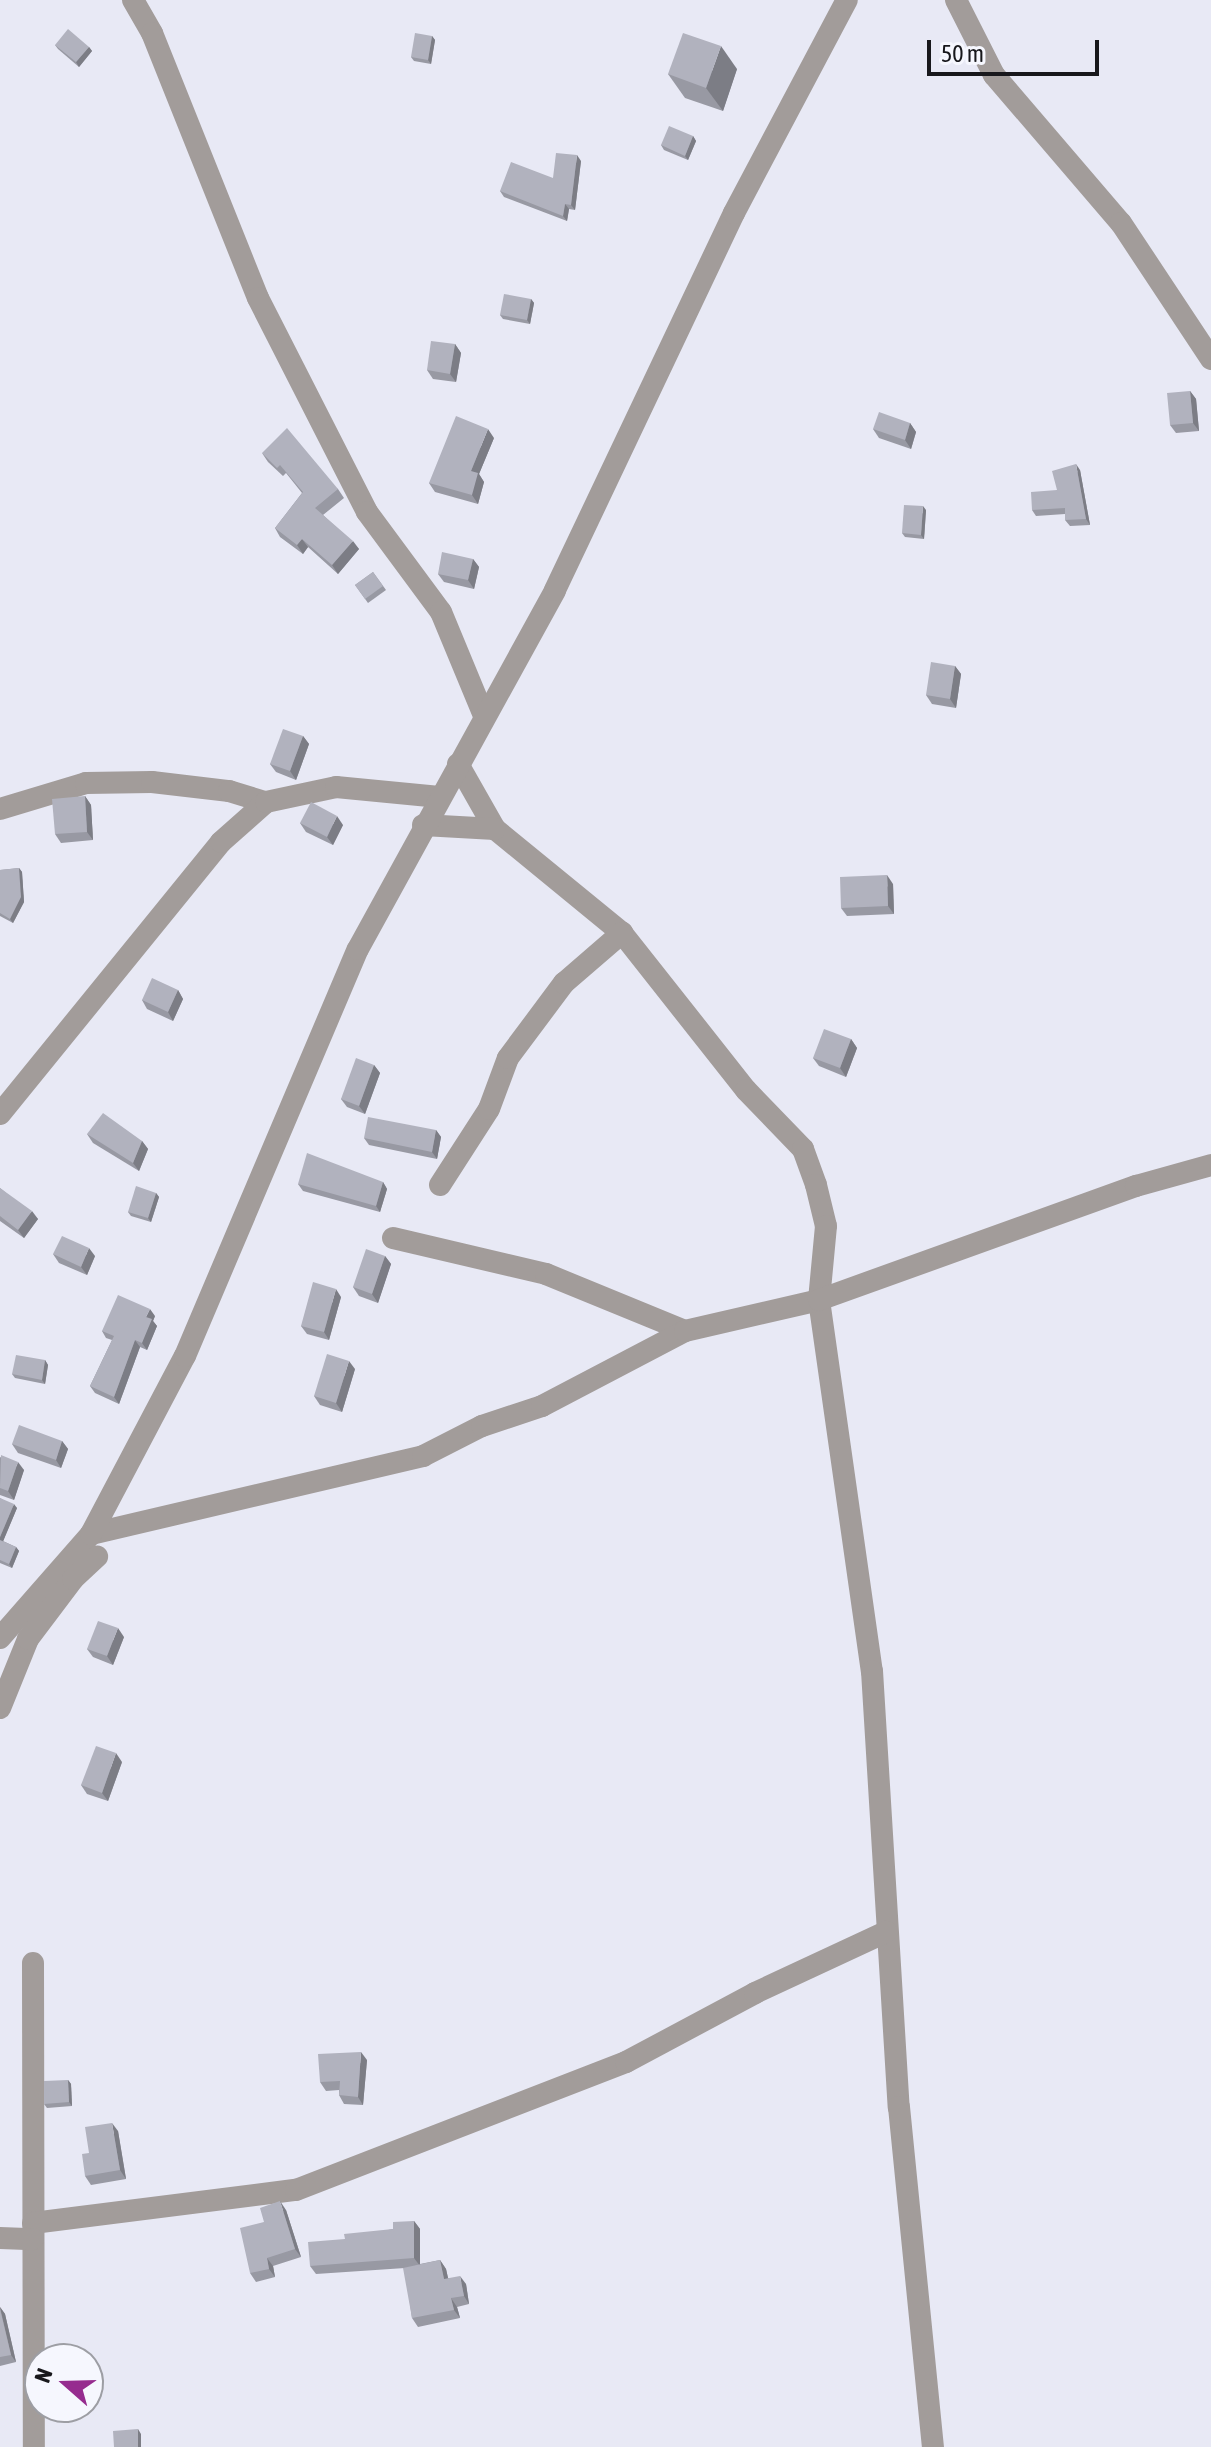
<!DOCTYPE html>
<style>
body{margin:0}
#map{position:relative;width:1211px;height:2447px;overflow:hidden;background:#e8e9f5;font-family:"Asap Condensed",sans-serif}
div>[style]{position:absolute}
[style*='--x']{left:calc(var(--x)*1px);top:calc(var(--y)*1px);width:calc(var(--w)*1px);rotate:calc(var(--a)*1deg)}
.street>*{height:22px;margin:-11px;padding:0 11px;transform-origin:11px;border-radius:11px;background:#a29c9a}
.wall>*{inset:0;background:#9899a3}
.shaded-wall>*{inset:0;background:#7c7d85}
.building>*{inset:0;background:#b1b2be}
span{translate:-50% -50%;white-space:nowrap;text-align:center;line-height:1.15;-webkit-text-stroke:8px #f6f7fe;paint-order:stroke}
.north{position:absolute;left:24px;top:2343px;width:80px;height:80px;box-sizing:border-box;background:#f6f7fe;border:2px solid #9d9ea4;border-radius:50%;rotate:290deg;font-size:22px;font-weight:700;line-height:32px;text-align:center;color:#18181c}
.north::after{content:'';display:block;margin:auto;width:28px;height:36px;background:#962c8f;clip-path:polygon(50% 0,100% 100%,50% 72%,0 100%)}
.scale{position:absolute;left:927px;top:40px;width:172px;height:36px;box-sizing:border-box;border:4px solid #18181c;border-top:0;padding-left:10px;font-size:24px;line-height:28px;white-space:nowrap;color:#18181c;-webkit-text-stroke:6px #f6f7fe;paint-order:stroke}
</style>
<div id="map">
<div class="street">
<i style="--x:133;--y:0;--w:38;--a:60"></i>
<i style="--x:152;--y:33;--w:285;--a:68.2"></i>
<i style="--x:258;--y:298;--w:240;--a:63"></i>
<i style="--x:367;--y:512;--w:124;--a:53.5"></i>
<i style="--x:441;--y:612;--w:113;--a:67.5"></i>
<i style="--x:956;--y:0;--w:84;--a:63.1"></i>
<i style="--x:994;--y:75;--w:195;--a:49.4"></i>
<i style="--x:1121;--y:223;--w:163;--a:56.5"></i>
<i style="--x:458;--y:764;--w:75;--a:60.4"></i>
<i style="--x:495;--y:829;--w:164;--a:39.3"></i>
<i style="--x:622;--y:933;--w:200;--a:51.7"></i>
<i style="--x:746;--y:1090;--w:82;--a:46"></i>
<i style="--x:803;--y:1149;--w:38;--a:70"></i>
<i style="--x:816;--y:1185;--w:42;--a:76.3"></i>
<i style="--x:826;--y:1226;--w:74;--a:95.4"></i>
<i style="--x:819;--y:1300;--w:375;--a:81.9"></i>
<i style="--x:872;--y:1671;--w:437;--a:86.5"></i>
<i style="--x:899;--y:2107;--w:342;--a:84.3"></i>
<i style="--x:0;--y:809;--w:90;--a:-16.8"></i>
<i style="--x:86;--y:783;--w:66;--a:-0.9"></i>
<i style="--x:152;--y:782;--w:78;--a:6.7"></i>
<i style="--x:229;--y:791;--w:39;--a:17"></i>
<i style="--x:423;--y:825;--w:72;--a:3.2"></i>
<i style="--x:0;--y:1114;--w:350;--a:-50.9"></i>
<i style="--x:221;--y:842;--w:60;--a:-41.6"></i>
<i style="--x:266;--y:802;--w:72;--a:-12.1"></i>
<i style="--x:336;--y:787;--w:104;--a:5.5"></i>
<i style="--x:440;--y:1185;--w:90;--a:-57.2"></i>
<i style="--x:489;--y:1109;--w:54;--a:-69.6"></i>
<i style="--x:508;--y:1058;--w:94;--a:-53.3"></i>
<i style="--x:564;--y:983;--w:77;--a:-40.8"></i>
<i style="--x:393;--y:1238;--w:157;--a:13.2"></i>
<i style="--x:546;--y:1274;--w:150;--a:22.3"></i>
<i style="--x:91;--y:1534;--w:341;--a:-13.2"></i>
<i style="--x:423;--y:1456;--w:66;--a:-27"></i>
<i style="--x:482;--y:1426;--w:63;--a:-18.4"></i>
<i style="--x:542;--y:1406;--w:161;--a:-27.7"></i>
<i style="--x:685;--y:1331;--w:138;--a:-13"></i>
<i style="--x:819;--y:1300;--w:337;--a:-19.8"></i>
<i style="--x:1136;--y:1186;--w:78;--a:-15.6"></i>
<i style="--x:0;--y:1638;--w:138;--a:-48.8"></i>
<i style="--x:91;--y:1534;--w:201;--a:-62.2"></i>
<i style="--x:185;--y:1356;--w:442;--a:-67"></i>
<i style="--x:358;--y:949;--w:409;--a:-61.2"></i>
<i style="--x:555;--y:590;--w:417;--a:-64.6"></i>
<i style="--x:734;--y:213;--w:241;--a:-62.1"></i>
<i style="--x:0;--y:1708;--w:74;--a:-67.9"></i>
<i style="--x:28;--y:1639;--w:75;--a:-53.1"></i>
<i style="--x:73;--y:1579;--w:33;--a:-43"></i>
<i style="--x:33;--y:1963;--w:484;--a:89.9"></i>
<i style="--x:33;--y:2223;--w:265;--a:-7.2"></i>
<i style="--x:296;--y:2190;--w:354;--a:-21.2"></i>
<i style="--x:626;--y:2062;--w:146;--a:-28.1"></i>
<i style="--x:755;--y:1993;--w:145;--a:-25"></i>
<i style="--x:0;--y:2238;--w:33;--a:2"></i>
</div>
<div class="wall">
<i style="clip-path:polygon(432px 36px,435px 40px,431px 64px,414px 61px,411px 57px)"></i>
<i style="clip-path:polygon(55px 45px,89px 47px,92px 51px,79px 67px,58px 49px)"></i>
<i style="clip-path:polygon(737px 69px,723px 111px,685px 98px,668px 74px)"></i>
<i style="clip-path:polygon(693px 136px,696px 141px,688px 160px,664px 150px,661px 145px)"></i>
<i style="clip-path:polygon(581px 161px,575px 210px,569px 209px,567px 221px,504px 197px,500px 191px,553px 178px)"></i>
<i style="clip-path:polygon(531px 299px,534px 303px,530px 324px,503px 319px,500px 315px)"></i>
<i style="clip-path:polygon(455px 344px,461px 353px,456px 382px,433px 379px,427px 370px)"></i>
<i style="clip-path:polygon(1190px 391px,1196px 399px,1199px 431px,1176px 433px,1170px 425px)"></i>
<i style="clip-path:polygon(910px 423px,916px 432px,911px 449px,879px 438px,873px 429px)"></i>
<i style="clip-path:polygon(494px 438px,479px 474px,484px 482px,478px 504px,435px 492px,429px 483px)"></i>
<i style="clip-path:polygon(262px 453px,338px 489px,344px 498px,323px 515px,359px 549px,338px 574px,308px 547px,303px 554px,280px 537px,275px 528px,302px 493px,286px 473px,283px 476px,268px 462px)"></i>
<i style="clip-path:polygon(1080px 470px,1090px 525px,1070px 526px,1065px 520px,1065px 514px,1036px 516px,1032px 510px,1057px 490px)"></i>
<i style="clip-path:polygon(926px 510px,924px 539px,905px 537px,902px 533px)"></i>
<i style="clip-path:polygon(473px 559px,479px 567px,474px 589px,444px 582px,438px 574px)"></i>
<i style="clip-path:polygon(373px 572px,386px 590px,368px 603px,355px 585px)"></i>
<i style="clip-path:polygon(955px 666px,961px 674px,956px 708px,932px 704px,926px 695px)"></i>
<i style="clip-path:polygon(303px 736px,309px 744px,296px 780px,276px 772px,270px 764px)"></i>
<i style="clip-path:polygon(85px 796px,91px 805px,93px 840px,61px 843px,55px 834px)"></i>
<i style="clip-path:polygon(300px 823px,343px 825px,333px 845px,306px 832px)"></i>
<i style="clip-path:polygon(19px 868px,22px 872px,24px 902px,13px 923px,0 916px,0 870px)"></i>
<i style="clip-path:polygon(893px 884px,894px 914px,847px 916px,841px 908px)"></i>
<i style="clip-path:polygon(178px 990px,183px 999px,173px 1021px,147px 1009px,142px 1000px)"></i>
<i style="clip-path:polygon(851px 1039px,857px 1048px,846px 1077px,819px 1066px,813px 1058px)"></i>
<i style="clip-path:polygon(374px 1065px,380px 1073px,365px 1114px,347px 1107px,341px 1099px)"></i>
<i style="clip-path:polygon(436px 1130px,441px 1137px,437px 1159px,369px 1145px,364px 1138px)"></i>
<i style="clip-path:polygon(87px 1134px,142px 1141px,148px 1149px,139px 1171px,93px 1143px)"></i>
<i style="clip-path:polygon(383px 1182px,387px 1189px,380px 1212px,303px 1191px,298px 1184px)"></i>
<i style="clip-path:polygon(0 1188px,38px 1219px,24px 1238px,0 1221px)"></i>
<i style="clip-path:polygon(156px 1193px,159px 1197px,151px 1222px,131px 1216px,128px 1212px)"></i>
<i style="clip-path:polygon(53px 1254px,95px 1256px,87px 1275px,59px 1263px)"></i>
<i style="clip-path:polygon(385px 1256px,391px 1264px,378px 1303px,359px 1296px,353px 1287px)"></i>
<i style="clip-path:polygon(341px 1297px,329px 1340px,307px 1334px,301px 1326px)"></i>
<i style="clip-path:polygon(155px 1316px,153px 1321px,157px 1326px,147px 1350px,140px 1347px,119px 1404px,95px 1393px,90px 1386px,112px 1340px,106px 1338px,102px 1331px)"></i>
<i style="clip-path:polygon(45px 1360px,48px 1365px,45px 1384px,15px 1378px,12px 1374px)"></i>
<i style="clip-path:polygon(355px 1369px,342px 1412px,320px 1405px,314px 1396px)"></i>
<i style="clip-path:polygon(62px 1441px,68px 1449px,61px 1468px,18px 1453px,12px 1444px)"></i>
<i style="clip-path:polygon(0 1457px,24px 1470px,14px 1500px,0 1495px)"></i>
<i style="clip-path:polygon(0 1498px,17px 1508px,3px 1541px,16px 1547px,19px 1551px,12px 1568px,0 1563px)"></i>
<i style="clip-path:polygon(124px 1637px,113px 1665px,93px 1657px,87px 1649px)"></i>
<i style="clip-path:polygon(122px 1762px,108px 1801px,87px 1794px,81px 1785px)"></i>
<i style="clip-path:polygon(367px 2060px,363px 2105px,344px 2104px,339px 2095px,339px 2090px,326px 2091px,320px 2082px)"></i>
<i style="clip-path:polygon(68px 2080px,71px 2084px,72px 2106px,47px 2108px,44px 2104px)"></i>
<i style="clip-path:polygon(118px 2131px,126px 2179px,91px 2185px,85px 2176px,89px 2153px)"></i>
<i style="clip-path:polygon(286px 2210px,301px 2257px,273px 2266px,275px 2277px,256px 2282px,250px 2273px,264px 2222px)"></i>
<i style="clip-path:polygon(414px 2221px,420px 2229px,420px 2264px,440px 2260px,446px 2269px,448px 2278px,466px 2284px,469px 2304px,457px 2307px,460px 2318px,418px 2327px,412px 2318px,405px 2268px,316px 2274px,310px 2266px,345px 2239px,393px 2229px)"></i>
<i style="clip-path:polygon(0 2307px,5px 2314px,16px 2362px,0 2366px)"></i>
</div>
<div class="shaded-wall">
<i style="clip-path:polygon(432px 36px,435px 40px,431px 64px,428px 60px)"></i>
<i style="clip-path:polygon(721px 46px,737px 69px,723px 111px,706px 88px)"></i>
<i style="clip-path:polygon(89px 47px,92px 51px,79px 67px,76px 62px)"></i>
<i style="clip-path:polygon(693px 136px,696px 141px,688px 160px,685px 156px)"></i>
<i style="clip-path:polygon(577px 155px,581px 161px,575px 210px,571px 205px)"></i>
<i style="clip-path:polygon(565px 204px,569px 209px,567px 221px,563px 216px)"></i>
<i style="clip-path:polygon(531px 299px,534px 303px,530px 324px,527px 320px)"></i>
<i style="clip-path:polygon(455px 344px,461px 353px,456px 382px,450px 374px)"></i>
<i style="clip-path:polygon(1190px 391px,1196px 399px,1199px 431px,1193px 423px)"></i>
<i style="clip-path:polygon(910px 423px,916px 432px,911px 449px,905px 440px)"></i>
<i style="clip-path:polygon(488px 429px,494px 438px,479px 474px,484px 482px,478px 504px,472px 495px,471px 471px)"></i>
<i style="clip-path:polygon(1076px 464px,1080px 470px,1090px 525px,1086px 519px)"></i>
<i style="clip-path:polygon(923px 506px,926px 510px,924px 539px,921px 535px)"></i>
<i style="clip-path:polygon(302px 539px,308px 547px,303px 554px,297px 545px)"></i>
<i style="clip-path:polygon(353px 541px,359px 549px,338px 574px,332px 565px)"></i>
<i style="clip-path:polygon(473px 559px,479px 567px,474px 589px,468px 580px)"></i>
<i style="clip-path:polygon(955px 666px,961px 674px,956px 708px,950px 699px)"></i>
<i style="clip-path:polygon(303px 736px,309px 744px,296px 780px,290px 771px)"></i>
<i style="clip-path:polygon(85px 796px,91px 805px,93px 840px,87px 832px)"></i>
<i style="clip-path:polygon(337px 816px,343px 825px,333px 845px,327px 837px)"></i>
<i style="clip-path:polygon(19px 868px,22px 872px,24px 902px,13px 923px,10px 919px)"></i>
<i style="clip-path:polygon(887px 875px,893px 884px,894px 914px,888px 906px)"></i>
<i style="clip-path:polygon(178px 990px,183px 999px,173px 1021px,168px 1012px)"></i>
<i style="clip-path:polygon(851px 1039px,857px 1048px,846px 1077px,840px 1068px)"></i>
<i style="clip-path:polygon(374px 1065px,380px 1073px,365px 1114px,359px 1106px)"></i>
<i style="clip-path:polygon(436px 1130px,441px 1137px,437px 1159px,432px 1152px)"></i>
<i style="clip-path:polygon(142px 1141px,148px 1149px,139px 1171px,133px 1163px)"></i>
<i style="clip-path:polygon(383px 1182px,387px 1189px,380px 1212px,376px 1206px)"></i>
<i style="clip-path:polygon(156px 1193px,159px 1197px,151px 1222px,148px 1218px)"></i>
<i style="clip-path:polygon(32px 1211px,38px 1219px,24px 1238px,18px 1230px)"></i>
<i style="clip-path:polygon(89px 1248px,95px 1256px,87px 1275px,81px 1267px)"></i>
<i style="clip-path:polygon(385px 1256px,391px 1264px,378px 1303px,372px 1294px)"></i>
<i style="clip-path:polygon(336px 1289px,341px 1297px,329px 1340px,324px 1332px)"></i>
<i style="clip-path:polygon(150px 1309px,155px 1316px,153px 1321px,157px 1326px,147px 1350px,142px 1343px,146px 1317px)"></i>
<i style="clip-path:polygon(135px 1340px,140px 1347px,119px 1404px,114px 1397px)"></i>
<i style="clip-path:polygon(45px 1360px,48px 1365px,45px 1384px,42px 1380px)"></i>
<i style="clip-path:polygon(349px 1361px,355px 1369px,342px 1412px,336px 1403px)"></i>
<i style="clip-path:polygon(62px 1441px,68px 1449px,61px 1468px,56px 1460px)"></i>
<i style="clip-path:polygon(18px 1462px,24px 1470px,14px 1500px,8px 1491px)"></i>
<i style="clip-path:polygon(14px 1504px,17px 1508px,2px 1544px,0 1541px,0 1537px)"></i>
<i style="clip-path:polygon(16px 1547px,19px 1551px,12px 1568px,9px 1564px)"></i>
<i style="clip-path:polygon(118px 1628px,124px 1637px,113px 1665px,107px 1656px)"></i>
<i style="clip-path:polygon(116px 1753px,122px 1762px,108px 1801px,102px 1793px)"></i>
<i style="clip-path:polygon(361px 2052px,367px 2060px,363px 2105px,358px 2097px)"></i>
<i style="clip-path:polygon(68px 2080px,71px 2084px,72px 2106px,69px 2102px)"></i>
<i style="clip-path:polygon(112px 2123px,118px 2131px,126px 2179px,120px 2170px)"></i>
<i style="clip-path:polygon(280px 2201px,286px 2210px,301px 2257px,295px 2249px)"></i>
<i style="clip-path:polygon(414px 2221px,420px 2229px,420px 2266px,414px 2258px)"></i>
<i style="clip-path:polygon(267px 2258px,273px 2266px,275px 2277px,269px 2269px)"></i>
<i style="clip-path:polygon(440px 2260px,446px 2269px,450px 2287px,444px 2279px)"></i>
<i style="clip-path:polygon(460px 2276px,466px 2284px,469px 2304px,464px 2296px)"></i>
<i style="clip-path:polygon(451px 2298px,457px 2307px,460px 2318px,454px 2310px)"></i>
<i style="clip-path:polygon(0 2307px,5px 2314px,16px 2362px,11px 2355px)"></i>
<i style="clip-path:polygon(138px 2429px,141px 2434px,141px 2447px,138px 2447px)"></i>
</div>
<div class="building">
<i style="clip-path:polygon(68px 29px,89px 47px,76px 62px,55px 45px)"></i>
<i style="clip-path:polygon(415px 33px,432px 36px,428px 60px,411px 57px)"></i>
<i style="clip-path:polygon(683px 33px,721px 46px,706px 88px,668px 74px)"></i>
<i style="clip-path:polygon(669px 126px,693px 136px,685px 156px,661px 145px)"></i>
<i style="clip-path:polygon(556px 153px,577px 155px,571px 205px,565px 204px,563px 216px,500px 191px,511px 162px,553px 178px)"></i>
<i style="clip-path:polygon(504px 294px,531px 299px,527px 320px,500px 315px)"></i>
<i style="clip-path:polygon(431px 341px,455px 344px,450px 374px,427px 370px)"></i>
<i style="clip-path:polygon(1190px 391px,1193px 423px,1170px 425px,1167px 393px)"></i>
<i style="clip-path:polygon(879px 412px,910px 423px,905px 440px,873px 429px)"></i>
<i style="clip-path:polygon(456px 416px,488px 429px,471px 471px,478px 473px,472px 495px,429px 483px)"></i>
<i style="clip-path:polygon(287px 428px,338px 489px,315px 508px,353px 541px,332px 565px,302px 539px,297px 545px,275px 528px,303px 492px,280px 465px,277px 468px,262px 453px)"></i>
<i style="clip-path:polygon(1076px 464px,1086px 519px,1065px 520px,1065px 508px,1032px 510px,1031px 492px,1057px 490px,1052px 471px)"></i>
<i style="clip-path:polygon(904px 505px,923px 506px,921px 535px,902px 533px)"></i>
<i style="clip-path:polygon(442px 552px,473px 559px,468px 580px,438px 574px)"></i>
<i style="clip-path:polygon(373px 572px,383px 586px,365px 599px,355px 585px)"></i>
<i style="clip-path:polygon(931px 662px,955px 666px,950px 699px,926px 695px)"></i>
<i style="clip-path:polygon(283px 729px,303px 736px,290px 771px,270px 764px)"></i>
<i style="clip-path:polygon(85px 796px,87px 832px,55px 834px,52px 799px)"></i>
<i style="clip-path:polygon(311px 802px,337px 816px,327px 837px,300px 823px)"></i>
<i style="clip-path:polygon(19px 868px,21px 897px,10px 919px,0 913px,0 870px)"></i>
<i style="clip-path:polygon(887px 875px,888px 906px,841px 908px,840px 877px)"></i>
<i style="clip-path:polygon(152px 978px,178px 990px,168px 1012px,142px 1000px)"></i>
<i style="clip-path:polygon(824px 1029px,851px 1039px,840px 1068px,813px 1058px)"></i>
<i style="clip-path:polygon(356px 1058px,374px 1065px,359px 1106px,341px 1099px)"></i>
<i style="clip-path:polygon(103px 1113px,142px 1141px,133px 1163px,87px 1134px)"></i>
<i style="clip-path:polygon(368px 1117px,436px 1130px,432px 1152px,364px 1138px)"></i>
<i style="clip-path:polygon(307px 1153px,383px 1182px,376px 1206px,298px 1184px)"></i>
<i style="clip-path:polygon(136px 1186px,156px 1193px,148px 1218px,128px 1212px)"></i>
<i style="clip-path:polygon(0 1188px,32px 1211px,18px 1230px,0 1216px)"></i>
<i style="clip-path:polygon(62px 1236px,89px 1248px,81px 1267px,53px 1254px)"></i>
<i style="clip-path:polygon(366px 1249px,385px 1256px,372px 1294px,353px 1287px)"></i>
<i style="clip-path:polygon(313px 1282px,336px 1289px,324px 1332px,301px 1326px)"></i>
<i style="clip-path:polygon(118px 1295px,150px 1309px,146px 1317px,152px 1319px,142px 1343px,135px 1340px,114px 1397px,90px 1386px,114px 1336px,102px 1331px)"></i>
<i style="clip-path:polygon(327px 1354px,349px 1361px,336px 1403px,314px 1396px)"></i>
<i style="clip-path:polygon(16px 1355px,45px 1360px,42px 1380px,12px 1374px)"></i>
<i style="clip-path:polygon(19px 1425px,62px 1441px,56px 1460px,12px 1444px)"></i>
<i style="clip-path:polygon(1px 1455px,18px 1462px,8px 1491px,0 1488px)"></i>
<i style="clip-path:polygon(0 1498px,14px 1504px,0 1537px)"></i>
<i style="clip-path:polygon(0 1540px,16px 1547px,9px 1564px,0 1560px)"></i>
<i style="clip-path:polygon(98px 1621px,118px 1628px,107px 1656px,87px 1649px)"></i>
<i style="clip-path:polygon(96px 1746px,116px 1753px,102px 1793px,81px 1785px)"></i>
<i style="clip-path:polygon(361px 2052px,358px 2097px,339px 2095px,340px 2081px,320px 2082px,318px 2054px)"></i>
<i style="clip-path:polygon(68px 2080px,69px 2102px,44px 2104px,44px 2081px)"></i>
<i style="clip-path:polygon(112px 2123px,120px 2170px,85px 2176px,82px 2154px,89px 2153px,85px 2127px)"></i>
<i style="clip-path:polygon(280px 2201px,295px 2249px,267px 2258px,269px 2269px,250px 2273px,240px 2228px,264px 2222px,260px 2208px)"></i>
<i style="clip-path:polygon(414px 2221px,414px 2258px,310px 2266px,308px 2242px,345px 2239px,344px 2234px,393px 2229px,393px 2222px)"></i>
<i style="clip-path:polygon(440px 2260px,444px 2279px,460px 2276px,464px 2296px,451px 2298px,454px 2310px,412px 2318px,403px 2268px)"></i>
<i style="clip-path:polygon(0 2309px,11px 2355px,0 2357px)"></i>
<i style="clip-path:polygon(138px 2429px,138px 2447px,114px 2447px,113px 2431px)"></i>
</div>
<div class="north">N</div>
<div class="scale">50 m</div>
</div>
